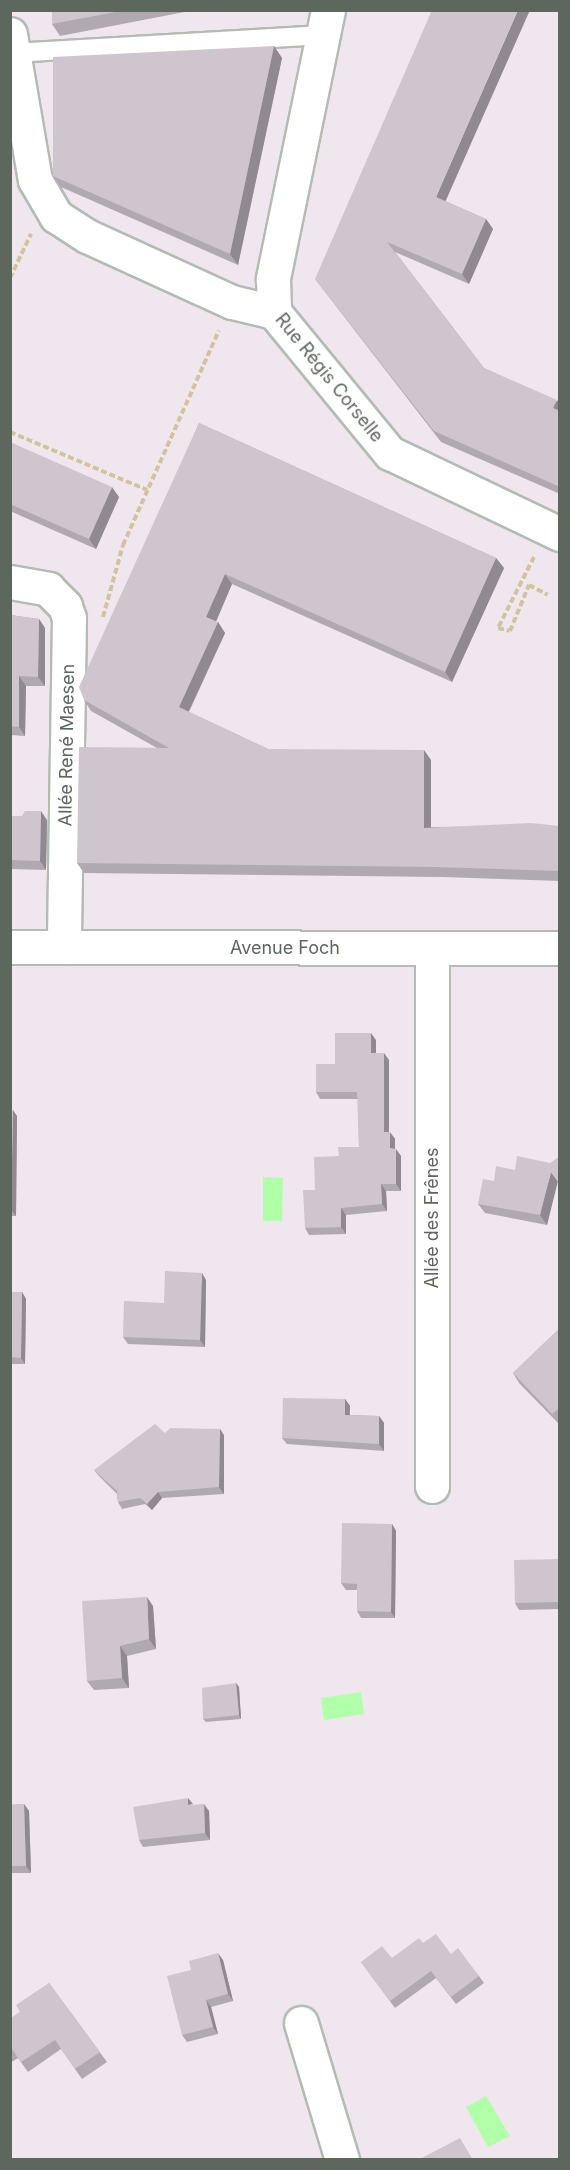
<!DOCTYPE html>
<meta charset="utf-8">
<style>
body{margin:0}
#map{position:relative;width:570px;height:2170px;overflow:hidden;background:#f0e7ee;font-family:Inter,sans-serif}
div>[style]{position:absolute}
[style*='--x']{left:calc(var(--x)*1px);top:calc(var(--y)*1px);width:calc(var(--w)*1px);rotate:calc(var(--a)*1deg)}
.water>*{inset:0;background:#b1ffa8}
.path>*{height:4px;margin-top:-2px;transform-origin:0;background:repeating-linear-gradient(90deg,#d0c3a0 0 6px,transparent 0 9px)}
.roads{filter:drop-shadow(2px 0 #b4bbb4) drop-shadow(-2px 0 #b4bbb4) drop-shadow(0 2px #b4bbb4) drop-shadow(0 -2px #b4bbb4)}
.lane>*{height:18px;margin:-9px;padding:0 9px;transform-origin:9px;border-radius:9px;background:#fff}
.street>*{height:33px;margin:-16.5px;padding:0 16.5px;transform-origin:16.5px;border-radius:16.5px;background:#fff}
.secondary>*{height:33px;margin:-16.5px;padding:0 16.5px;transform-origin:16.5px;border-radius:16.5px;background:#fff}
.wall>*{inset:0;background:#b1a9b0}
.shaded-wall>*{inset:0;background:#908a90}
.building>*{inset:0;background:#cec5cd}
span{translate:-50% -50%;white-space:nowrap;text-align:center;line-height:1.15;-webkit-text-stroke:5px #fff;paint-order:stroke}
.street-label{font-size:18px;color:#5e675e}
.frame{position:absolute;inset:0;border:12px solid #5e675e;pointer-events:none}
</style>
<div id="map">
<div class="water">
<i style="clip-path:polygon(263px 1177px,283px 1178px,282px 1221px,263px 1221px)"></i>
<i style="clip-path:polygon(361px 1692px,364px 1714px,324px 1720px,321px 1698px)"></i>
<i style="clip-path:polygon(486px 2096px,510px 2136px,488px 2147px,466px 2107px)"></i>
</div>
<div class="path">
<i style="--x:10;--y:278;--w:49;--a:-64.5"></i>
<i style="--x:10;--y:432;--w:149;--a:22.9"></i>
<i style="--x:534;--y:557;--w:80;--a:116.9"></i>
<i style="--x:498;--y:628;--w:12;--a:14"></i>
<i style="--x:510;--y:631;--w:50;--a:-67.6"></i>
<i style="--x:529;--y:585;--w:21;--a:28"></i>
<i style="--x:103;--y:617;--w:75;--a:-74.5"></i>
<i style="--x:123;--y:545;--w:235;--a:-65.9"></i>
</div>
<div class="roads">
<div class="lane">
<i style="--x:13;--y:53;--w:311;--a:-3.3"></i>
</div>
<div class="street">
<i style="--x:328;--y:10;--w:275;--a:101.6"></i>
<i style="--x:273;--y:279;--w:33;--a:88"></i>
<i style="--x:274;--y:312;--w:183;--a:50.6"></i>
<i style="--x:390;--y:453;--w:188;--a:25.5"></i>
<i style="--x:10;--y:34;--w:148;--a:80.3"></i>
<i style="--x:35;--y:180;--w:42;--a:59.7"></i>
<i style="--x:56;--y:216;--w:37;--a:33"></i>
<i style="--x:87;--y:236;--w:159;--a:24.5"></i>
<i style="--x:232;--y:302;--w:43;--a:13.4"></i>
<i style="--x:10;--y:582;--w:39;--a:10"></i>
<i style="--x:48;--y:589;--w:24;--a:45"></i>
<i style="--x:65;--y:606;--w:13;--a:72"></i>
<i style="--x:69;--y:618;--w:329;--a:90.9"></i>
<i style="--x:432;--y:1486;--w:537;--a:-90"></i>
<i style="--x:301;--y:2023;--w:143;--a:73.3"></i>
</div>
<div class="secondary">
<i style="--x:10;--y:947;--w:550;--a:0.1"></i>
</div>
</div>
<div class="wall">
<i style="clip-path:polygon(52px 10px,195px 10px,60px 36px,52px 24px)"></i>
<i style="clip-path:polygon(274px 46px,282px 58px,238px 265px,61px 187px,53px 176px)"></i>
<i style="clip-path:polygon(445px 201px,486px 219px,493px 229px,469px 284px,395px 252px,484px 368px,560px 404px,560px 494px,441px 442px,315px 279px)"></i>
<i style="clip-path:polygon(199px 423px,496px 558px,504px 568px,452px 682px,232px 584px,216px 622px,218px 622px,225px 633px,189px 712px,268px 749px,431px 760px,431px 827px,560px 826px,560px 881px,443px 877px,84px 873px,77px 863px,157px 748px,91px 711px,84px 700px)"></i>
<i style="clip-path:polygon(10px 442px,119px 497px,96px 549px,10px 511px)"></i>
<i style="clip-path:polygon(10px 615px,39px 619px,45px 628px,45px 686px,26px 686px,25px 736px,10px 735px)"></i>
<i style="clip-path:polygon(10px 816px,47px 820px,46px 870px,10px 869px)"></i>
<i style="clip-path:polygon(376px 1040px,376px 1053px,389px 1060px,389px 1132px,395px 1139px,395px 1149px,401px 1156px,401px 1191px,386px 1191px,387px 1211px,346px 1215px,346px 1234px,309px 1235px,305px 1228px,315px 1190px,339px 1156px,359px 1147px,358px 1099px,320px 1099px,316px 1092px,335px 1064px)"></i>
<i style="clip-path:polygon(10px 1110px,17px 1116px,16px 1216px,10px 1216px)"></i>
<i style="clip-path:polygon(494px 1181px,557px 1182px,547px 1225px,485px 1213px,478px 1204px)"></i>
<i style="clip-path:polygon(206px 1280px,205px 1347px,128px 1344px,123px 1337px,164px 1303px)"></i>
<i style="clip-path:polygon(10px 1292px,22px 1292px,26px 1299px,25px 1364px,10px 1364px)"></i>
<i style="clip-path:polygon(560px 1328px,560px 1423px,559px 1424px,519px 1383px,513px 1373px)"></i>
<i style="clip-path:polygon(345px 1399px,350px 1406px,350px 1415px,379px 1416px,384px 1423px,384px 1451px,287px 1444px,282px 1438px)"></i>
<i style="clip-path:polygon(165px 1433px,224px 1435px,224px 1494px,162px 1498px,152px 1510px,145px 1504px,122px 1509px,118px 1502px,117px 1494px,99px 1476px,94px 1470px)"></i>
<i style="clip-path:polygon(392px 1524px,396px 1531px,395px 1618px,361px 1618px,357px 1611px,357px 1590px,346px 1590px,341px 1583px)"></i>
<i style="clip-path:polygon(560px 1559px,560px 1609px,519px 1610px,515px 1603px)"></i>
<i style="clip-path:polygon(153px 1606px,156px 1649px,127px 1656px,129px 1688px,94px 1690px,87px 1681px)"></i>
<i style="clip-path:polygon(236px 1683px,239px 1687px,241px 1719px,206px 1722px,203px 1719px)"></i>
<i style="clip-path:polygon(24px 1804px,29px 1811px,31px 1873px,10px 1873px,10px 1805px)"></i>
<i style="clip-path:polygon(193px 1805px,209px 1811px,210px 1840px,143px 1847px,139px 1840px)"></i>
<i style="clip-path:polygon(423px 1943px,451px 1954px,479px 1976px,484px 1983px,456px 2004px,436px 1978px,395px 2008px,361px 1962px,392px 1958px)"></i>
<i style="clip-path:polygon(223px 1960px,233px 2001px,211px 2007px,218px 2034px,187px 2042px,182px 2035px,191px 1970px)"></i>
<i style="clip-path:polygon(49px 1983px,107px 2062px,82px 2079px,61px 2049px,28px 2072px,18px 2058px,10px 2063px,10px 2019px,20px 2012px)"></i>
</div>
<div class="shaded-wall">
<i style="clip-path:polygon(518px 10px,530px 10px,443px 207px,436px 197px)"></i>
<i style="clip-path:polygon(274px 46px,282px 58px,238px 265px,230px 254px)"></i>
<i style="clip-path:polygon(486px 219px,493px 229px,469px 284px,462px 274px)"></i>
<i style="clip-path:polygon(557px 400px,560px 404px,560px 418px,553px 408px)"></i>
<i style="clip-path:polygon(112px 487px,119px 497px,96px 549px,89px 539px)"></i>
<i style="clip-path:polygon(496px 558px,504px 568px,452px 682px,445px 672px)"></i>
<i style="clip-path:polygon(225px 574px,232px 584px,213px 628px,206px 617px)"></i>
<i style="clip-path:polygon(39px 619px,45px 628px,45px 686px,38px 677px)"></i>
<i style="clip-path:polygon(218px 622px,225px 633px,186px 717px,179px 707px)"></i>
<i style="clip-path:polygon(19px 676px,26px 686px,25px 736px,19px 727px)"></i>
<i style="clip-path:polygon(424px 750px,431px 760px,431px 838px,424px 828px)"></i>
<i style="clip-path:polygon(41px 811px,47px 820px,46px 870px,40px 861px)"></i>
<i style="clip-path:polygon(371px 1033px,376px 1040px,376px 1060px,371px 1053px)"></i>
<i style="clip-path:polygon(384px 1053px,389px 1060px,389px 1139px,384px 1132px)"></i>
<i style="clip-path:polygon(13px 1110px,17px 1116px,16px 1216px,11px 1210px)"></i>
<i style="clip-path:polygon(390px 1132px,395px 1139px,395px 1155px,390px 1148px)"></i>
<i style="clip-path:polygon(396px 1149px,401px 1156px,401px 1191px,396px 1184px)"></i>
<i style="clip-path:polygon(551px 1172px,558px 1181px,547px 1225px,540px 1215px)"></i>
<i style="clip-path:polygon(381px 1184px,386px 1191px,387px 1211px,382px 1204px)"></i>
<i style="clip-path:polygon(341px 1208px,346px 1215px,346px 1234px,341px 1227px)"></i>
<i style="clip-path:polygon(202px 1273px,206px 1280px,205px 1347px,200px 1340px)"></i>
<i style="clip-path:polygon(22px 1292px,26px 1299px,25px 1364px,21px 1358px)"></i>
<i style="clip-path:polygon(345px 1399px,350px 1406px,349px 1422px,345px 1415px)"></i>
<i style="clip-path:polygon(379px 1416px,384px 1423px,384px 1451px,379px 1444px)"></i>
<i style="clip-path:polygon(220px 1429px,224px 1435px,224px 1494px,219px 1487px)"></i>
<i style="clip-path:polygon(158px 1492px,162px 1498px,152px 1510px,147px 1504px)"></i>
<i style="clip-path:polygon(392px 1524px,396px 1531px,395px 1618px,391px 1612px)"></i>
<i style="clip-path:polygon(147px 1597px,153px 1606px,156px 1649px,149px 1639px)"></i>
<i style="clip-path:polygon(120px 1646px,127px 1656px,129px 1688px,122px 1678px)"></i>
<i style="clip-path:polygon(236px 1683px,239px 1687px,241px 1719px,239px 1715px)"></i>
<i style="clip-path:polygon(188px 1798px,193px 1804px,188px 1805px)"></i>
<i style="clip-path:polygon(24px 1804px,29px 1811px,31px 1873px,26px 1866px)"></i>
<i style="clip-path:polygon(204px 1804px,209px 1811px,210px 1840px,205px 1833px)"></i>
<i style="clip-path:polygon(218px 1953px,223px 1960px,233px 2001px,228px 1994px)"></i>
<i style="clip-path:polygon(206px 2000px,211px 2007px,218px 2034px,213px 2027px)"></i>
</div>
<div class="building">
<i style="clip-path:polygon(52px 10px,126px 10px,52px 24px)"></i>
<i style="clip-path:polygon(432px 10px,518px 10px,436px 197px,486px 219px,462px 274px,387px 242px,484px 368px,557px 400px,553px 408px,560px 411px,560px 487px,434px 431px,315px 279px)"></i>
<i style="clip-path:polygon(274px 46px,230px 254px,53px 176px,53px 57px)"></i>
<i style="clip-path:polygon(199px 423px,496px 558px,445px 672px,225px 574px,206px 617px,218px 622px,179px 707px,268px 749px,424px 750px,424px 828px,531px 823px,560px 826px,560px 871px,436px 867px,77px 863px,79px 747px,169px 748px,84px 700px,79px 687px)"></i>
<i style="clip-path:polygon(10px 442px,112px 487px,89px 539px,10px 504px)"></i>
<i style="clip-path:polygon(10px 615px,39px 619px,38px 677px,19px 676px,19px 727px,10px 726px)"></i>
<i style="clip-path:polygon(25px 811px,41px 811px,40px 861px,10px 860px,10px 816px,22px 816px)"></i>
<i style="clip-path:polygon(335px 1033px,371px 1033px,371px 1053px,384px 1053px,384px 1132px,390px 1132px,390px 1148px,396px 1149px,396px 1184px,381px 1184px,382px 1204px,341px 1208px,341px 1227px,305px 1228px,303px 1190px,315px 1190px,314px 1157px,339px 1156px,338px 1147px,359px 1147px,357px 1092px,316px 1092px,316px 1064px,335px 1064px)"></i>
<i style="clip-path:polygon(10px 1110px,13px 1110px,11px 1210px,10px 1210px)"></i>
<i style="clip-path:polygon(517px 1156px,550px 1163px,560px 1156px,560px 1185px,551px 1172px,540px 1215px,478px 1204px,483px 1179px,494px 1181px,496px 1166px,515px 1170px)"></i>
<i style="clip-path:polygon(165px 1271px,202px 1273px,200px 1340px,123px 1337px,124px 1301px,164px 1303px)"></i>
<i style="clip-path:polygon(10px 1292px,22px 1292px,21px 1358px,10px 1357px)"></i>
<i style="clip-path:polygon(560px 1328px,560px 1408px,552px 1414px,513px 1373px)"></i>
<i style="clip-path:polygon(283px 1398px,345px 1399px,345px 1415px,379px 1416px,379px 1444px,282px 1438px)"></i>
<i style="clip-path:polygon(155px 1424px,165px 1433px,170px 1428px,220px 1429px,219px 1487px,158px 1492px,147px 1504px,140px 1498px,118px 1502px,117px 1491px,94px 1470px)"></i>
<i style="clip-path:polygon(342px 1523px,392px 1524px,391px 1612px,357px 1611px,357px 1584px,341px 1583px)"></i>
<i style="clip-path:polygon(560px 1559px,560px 1602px,515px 1603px,514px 1560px)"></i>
<i style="clip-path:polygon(147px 1597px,149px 1639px,120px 1646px,122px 1678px,87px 1681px,82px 1601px)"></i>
<i style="clip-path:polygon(236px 1683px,239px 1715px,203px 1719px,202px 1688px)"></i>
<i style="clip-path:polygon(188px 1798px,188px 1805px,204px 1804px,205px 1833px,139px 1840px,133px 1807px)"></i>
<i style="clip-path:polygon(24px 1804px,26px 1866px,10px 1866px,10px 1805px)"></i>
<i style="clip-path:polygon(436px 1934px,451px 1954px,458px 1948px,479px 1976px,451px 1997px,431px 1971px,390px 2001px,361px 1962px,382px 1946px,392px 1958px,419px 1938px,423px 1943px)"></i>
<i style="clip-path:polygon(218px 1953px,228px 1994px,206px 2000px,213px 2027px,182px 2035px,167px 1976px,191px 1970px,189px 1961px)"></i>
<i style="clip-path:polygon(49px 1983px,100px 2052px,75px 2069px,55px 2040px,21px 2062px,12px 2049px,10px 2049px,10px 2019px,20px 2012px,16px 2005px)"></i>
<i style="clip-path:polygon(460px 2138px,473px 2160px,418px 2160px)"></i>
</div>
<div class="street-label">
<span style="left:329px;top:378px;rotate:51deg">Rue Régis Corselle</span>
<span style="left:67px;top:745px;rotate:-89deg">Allée René Maesen</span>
<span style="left:285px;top:948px">Avenue Foch</span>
<span style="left:432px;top:1218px;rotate:-90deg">Allée des Frênes</span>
</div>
<div class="frame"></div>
</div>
